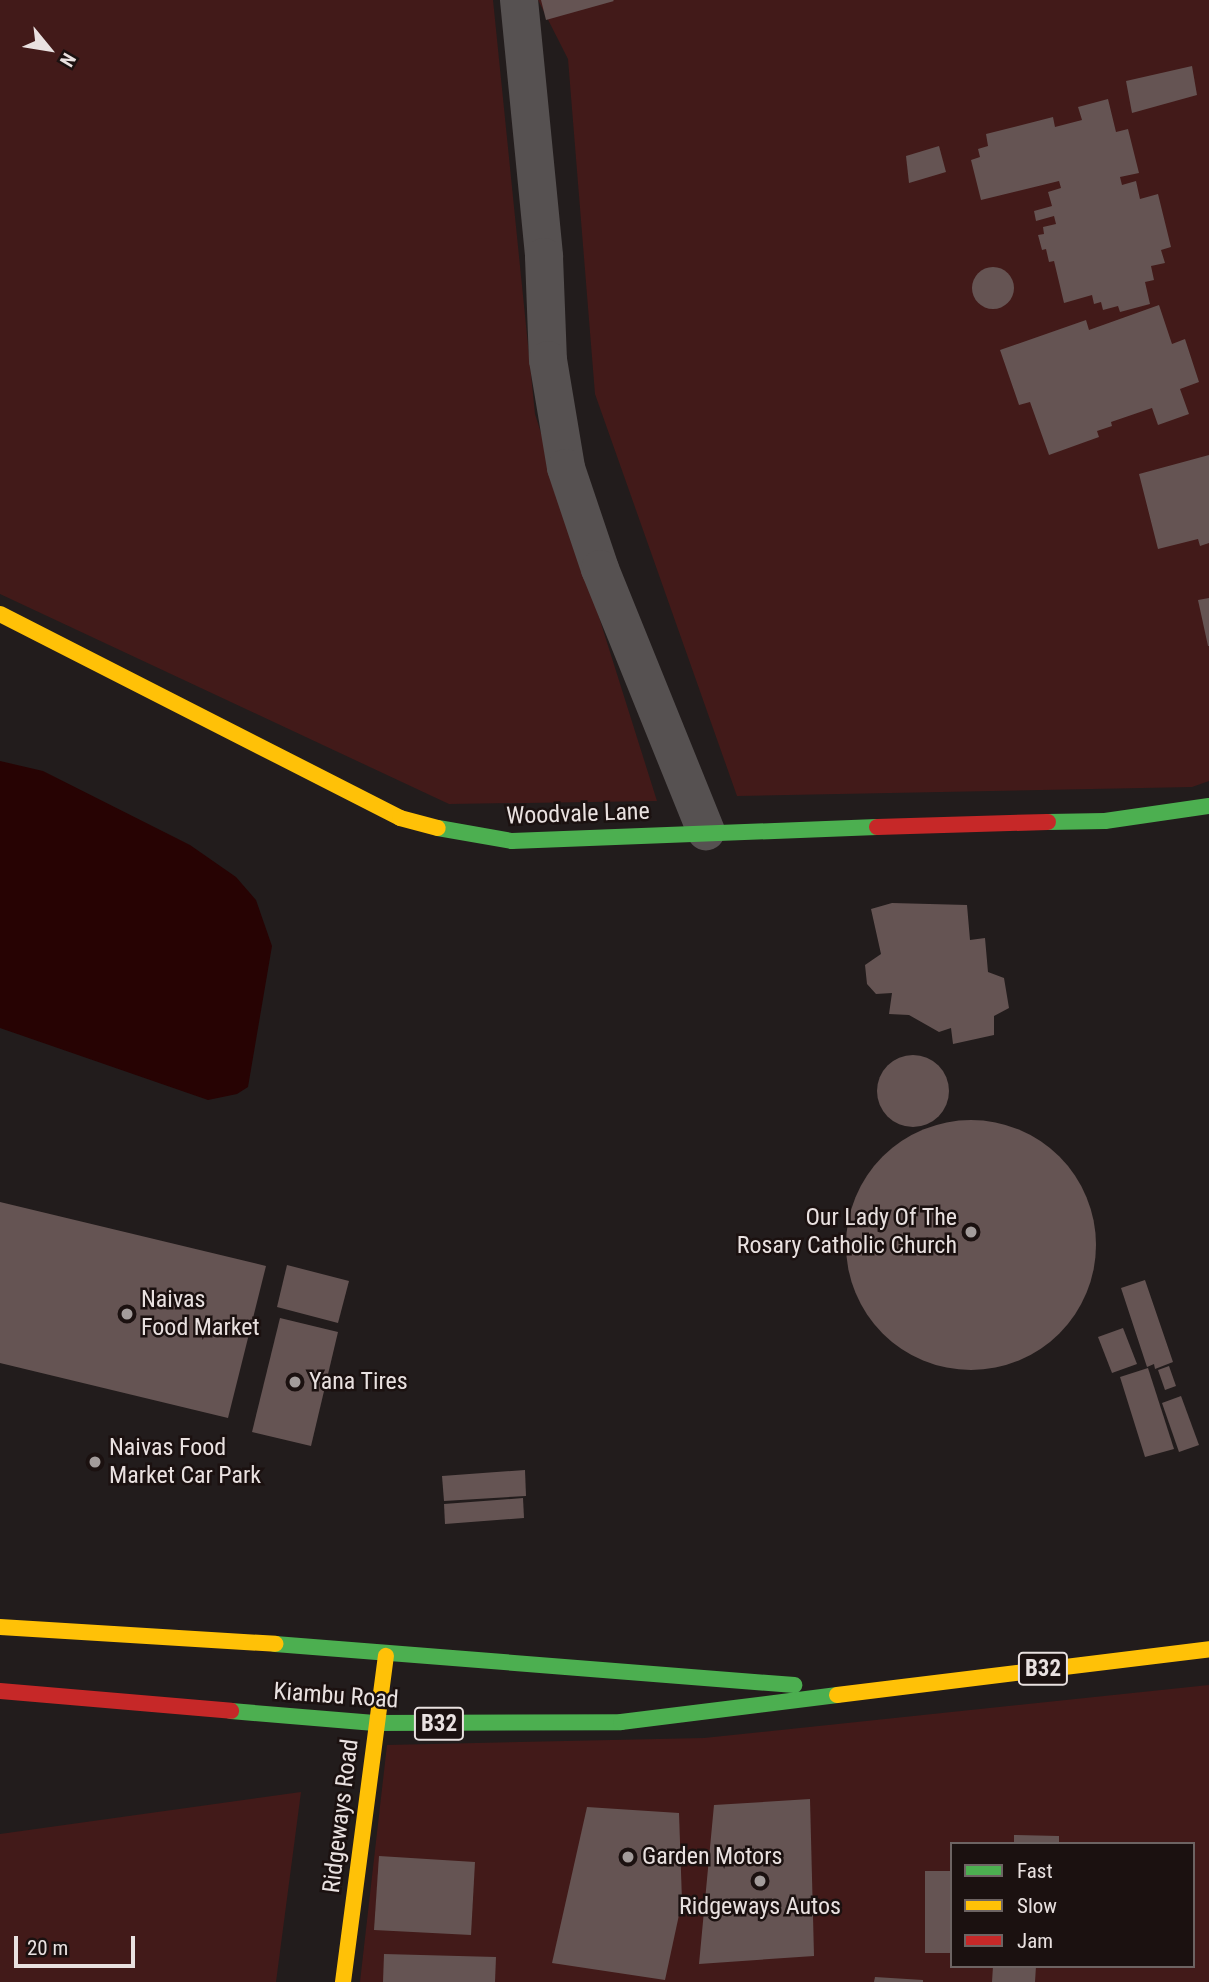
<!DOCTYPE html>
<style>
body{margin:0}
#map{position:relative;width:1209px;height:1982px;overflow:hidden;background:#221c1c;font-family:"Roboto Condensed",sans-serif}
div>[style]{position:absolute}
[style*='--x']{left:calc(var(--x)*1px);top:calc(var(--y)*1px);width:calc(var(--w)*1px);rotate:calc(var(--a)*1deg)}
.green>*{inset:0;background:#421a19}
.water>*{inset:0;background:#270303}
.building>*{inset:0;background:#655453}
.round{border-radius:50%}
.street>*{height:38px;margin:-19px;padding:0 19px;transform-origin:19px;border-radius:19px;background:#565151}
.fast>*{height:16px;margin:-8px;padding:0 8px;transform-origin:8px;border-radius:8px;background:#4caf50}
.slow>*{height:16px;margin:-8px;padding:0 8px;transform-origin:8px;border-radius:8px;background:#ffc107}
.jam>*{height:16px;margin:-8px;padding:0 8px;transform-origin:8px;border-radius:8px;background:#c62828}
.dots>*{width:19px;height:19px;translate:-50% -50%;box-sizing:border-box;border:4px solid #1b1110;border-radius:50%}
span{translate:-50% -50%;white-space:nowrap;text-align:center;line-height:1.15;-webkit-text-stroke:5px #1b1110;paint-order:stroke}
.shield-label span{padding:2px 5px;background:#1b1110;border:2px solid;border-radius:5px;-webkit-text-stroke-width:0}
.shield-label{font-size:23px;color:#e9e1e0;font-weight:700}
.street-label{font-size:24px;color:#e9e1e0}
.poi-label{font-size:24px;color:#e9e1e0}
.right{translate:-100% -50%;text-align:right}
.left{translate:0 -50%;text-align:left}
.legend{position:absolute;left:950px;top:1842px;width:245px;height:126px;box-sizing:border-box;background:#1b1110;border:2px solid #6d6463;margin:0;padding:9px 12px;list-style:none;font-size:21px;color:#e9e1e0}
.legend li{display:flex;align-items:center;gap:14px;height:35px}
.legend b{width:35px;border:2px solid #6d6463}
.north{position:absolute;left:14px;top:14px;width:70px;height:70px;-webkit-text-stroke:5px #1b1110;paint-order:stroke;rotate:120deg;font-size:19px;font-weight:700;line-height:28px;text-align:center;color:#e9e1e0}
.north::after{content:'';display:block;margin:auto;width:24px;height:32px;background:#e9e1e0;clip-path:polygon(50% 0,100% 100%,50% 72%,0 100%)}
.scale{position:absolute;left:14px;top:1936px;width:121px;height:32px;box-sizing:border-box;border:4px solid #e9e1e0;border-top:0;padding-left:9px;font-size:21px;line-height:24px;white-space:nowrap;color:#e9e1e0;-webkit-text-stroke:5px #1b1110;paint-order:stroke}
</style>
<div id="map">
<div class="green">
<i style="clip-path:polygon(0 0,493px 0,535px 414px,657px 801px,449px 804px,0 594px)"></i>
<i style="clip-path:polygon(538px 0,1209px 0,1209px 781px,1192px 787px,737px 796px,595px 394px,568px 59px)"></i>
<i style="clip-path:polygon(evenodd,1209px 1685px,1209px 1982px,360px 1982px,387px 1745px,704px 1738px,1209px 1685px,952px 1844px,1193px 1844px,1193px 1966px,952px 1966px,952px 1844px)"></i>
<i style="clip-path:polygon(301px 1792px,276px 1982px,0 1982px,0 1834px)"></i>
</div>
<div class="water">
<i style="clip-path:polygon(0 761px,43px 771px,190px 845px,236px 877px,256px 900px,272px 946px,248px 1087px,237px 1094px,208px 1100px,0 1028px)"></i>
</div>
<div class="building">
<i style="clip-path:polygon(541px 0,613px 0,614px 1px,546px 20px)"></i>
<i style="clip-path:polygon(1192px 66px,1197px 95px,1132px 113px,1126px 81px)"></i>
<i style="clip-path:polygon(1108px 99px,1116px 132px,1128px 129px,1139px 173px,1120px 177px,1122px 185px,1136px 181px,1140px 199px,1158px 194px,1171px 247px,1161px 250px,1165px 263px,1151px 266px,1154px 280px,1145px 282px,1150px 304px,1120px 312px,1118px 306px,1103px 310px,1101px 302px,1094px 304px,1092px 295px,1064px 303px,1054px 261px,1049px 262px,1046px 249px,1042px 250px,1038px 235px,1044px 234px,1043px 227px,1056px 224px,1054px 216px,1036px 221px,1034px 211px,1052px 206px,1048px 192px,1061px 188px,1059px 181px,981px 200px,971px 160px,980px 157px,978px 149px,988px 146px,986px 134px,1053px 117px,1055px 127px,1082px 120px,1078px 107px)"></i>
<i style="clip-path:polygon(939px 146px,946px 172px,909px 183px,906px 156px)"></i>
<i class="round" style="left:972px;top:267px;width:42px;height:42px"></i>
<i style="clip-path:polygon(1159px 305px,1172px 344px,1185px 339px,1199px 382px,1180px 389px,1189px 414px,1158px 425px,1152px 408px,1111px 422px,1112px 426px,1097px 431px,1099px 437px,1049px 455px,1030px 402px,1019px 405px,1000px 350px,1086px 320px,1089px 330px)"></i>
<i style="clip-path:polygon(1209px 455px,1209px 543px,1200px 546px,1198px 539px,1158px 549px,1139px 474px)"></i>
<i style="clip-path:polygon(1209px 598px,1209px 646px,1208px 646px,1198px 600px)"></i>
<i style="clip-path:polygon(892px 903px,967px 905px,970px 940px,985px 938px,988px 972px,1004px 978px,1009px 1008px,994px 1016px,994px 1035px,953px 1044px,951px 1028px,939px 1032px,909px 1015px,889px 1014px,892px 993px,876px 994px,867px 984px,865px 965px,881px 954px,871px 909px)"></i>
<i class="round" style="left:877px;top:1055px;width:72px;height:72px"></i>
<i class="round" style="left:846px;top:1120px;width:250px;height:250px"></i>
<i style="clip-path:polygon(0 1202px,266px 1266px,228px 1418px,0 1363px)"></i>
<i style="clip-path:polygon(287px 1265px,349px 1281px,338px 1323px,277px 1307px)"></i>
<i style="clip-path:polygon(1145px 1280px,1173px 1362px,1155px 1369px,1154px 1364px,1147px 1367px,1121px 1288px)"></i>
<i style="clip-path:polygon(280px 1318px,338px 1332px,311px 1446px,252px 1432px)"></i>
<i style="clip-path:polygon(1123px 1328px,1137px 1364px,1112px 1373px,1098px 1337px)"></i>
<i style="clip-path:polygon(1169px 1366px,1176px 1386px,1165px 1390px,1158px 1370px)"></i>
<i style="clip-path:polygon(1148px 1368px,1174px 1449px,1145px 1457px,1120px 1377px)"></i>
<i style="clip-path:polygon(1181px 1396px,1199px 1445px,1179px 1452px,1162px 1403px)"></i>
<i style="clip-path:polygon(525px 1470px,526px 1496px,444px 1501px,442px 1476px)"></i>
<i style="clip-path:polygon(523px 1498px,524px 1518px,445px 1524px,444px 1504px)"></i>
<i style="clip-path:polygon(810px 1799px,814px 1956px,699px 1964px,714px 1805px)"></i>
<i style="clip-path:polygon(587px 1807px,679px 1813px,682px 1901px,665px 1980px,552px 1963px)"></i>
<i style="clip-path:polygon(1014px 1835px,1059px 1836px,1059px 1844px,1014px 1844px)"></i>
<i style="clip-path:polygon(379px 1856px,475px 1862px,471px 1935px,374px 1930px)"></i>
<i style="clip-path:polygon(925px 1871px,952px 1871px,952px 1953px,925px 1953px)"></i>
<i style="clip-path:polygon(384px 1954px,496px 1957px,495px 1982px,383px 1982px)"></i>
<i style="clip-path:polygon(993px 1966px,1036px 1966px,1035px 1982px,992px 1982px)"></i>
<i style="clip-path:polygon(875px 1977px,923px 1980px,923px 1982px,874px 1982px)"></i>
</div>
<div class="street">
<i style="--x:519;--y:0;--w:258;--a:84.4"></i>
<i style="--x:544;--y:257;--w:103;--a:87.8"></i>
<i style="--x:548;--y:360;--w:109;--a:80.5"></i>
<i style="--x:566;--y:468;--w:107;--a:71.4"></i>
<i style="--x:600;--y:569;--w:283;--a:68"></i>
</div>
<div class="fast">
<i style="--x:1048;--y:822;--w:57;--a:-1"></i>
<i style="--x:1105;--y:821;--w:105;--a:-8.2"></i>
<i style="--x:438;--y:828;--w:75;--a:10"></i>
<i style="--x:512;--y:841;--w:365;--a:-2.2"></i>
<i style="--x:275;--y:1644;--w:521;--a:4.52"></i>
<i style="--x:231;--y:1711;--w:144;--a:4.8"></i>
<i style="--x:375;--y:1723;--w:246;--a:-0.2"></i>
<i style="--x:621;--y:1722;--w:218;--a:-7.1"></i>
</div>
<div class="slow">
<i style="--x:0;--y:614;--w:449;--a:27"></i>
<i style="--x:400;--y:818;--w:39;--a:15"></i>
<i style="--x:0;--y:1627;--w:276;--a:3.5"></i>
<i style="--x:837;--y:1695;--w:375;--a:-7"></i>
<i style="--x:343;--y:1982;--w:329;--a:-82.5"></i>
</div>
<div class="jam">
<i style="--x:877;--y:827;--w:171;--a:-1.7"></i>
<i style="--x:0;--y:1691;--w:232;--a:4.9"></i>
</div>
<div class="dots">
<i style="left:971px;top:1232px;background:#a39c9b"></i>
<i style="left:127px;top:1314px;background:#a39c9b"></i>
<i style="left:295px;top:1382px;background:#a39c9b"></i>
<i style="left:95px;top:1462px;background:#a39c9b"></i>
<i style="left:628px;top:1857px;background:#a39c9b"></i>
<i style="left:760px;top:1881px;background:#a39c9b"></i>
</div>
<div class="shield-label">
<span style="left:1043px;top:1669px">B32</span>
<span style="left:439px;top:1724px">B32</span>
</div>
<div class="street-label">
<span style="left:578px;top:814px;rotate:-2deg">Woodvale Lane</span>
<span style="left:336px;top:1696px;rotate:4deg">Kiambu Road</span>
<span style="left:341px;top:1816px;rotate:-83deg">Ridgeways Road</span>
</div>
<div class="poi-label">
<span class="right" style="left:957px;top:1232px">Our Lady Of The<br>Rosary Catholic Church</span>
<span class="left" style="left:141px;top:1314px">Naivas<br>Food Market</span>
<span class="left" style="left:309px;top:1382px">Yana Tires</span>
<span class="left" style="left:109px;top:1462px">Naivas Food<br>Market Car Park</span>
<span class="left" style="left:642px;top:1857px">Garden Motors</span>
<span style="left:760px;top:1907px">Ridgeways Autos</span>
</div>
<ul class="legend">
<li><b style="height:9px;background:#4caf50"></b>Fast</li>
<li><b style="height:9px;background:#ffc107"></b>Slow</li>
<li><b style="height:9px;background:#c62828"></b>Jam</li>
</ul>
<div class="north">N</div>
<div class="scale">20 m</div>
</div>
